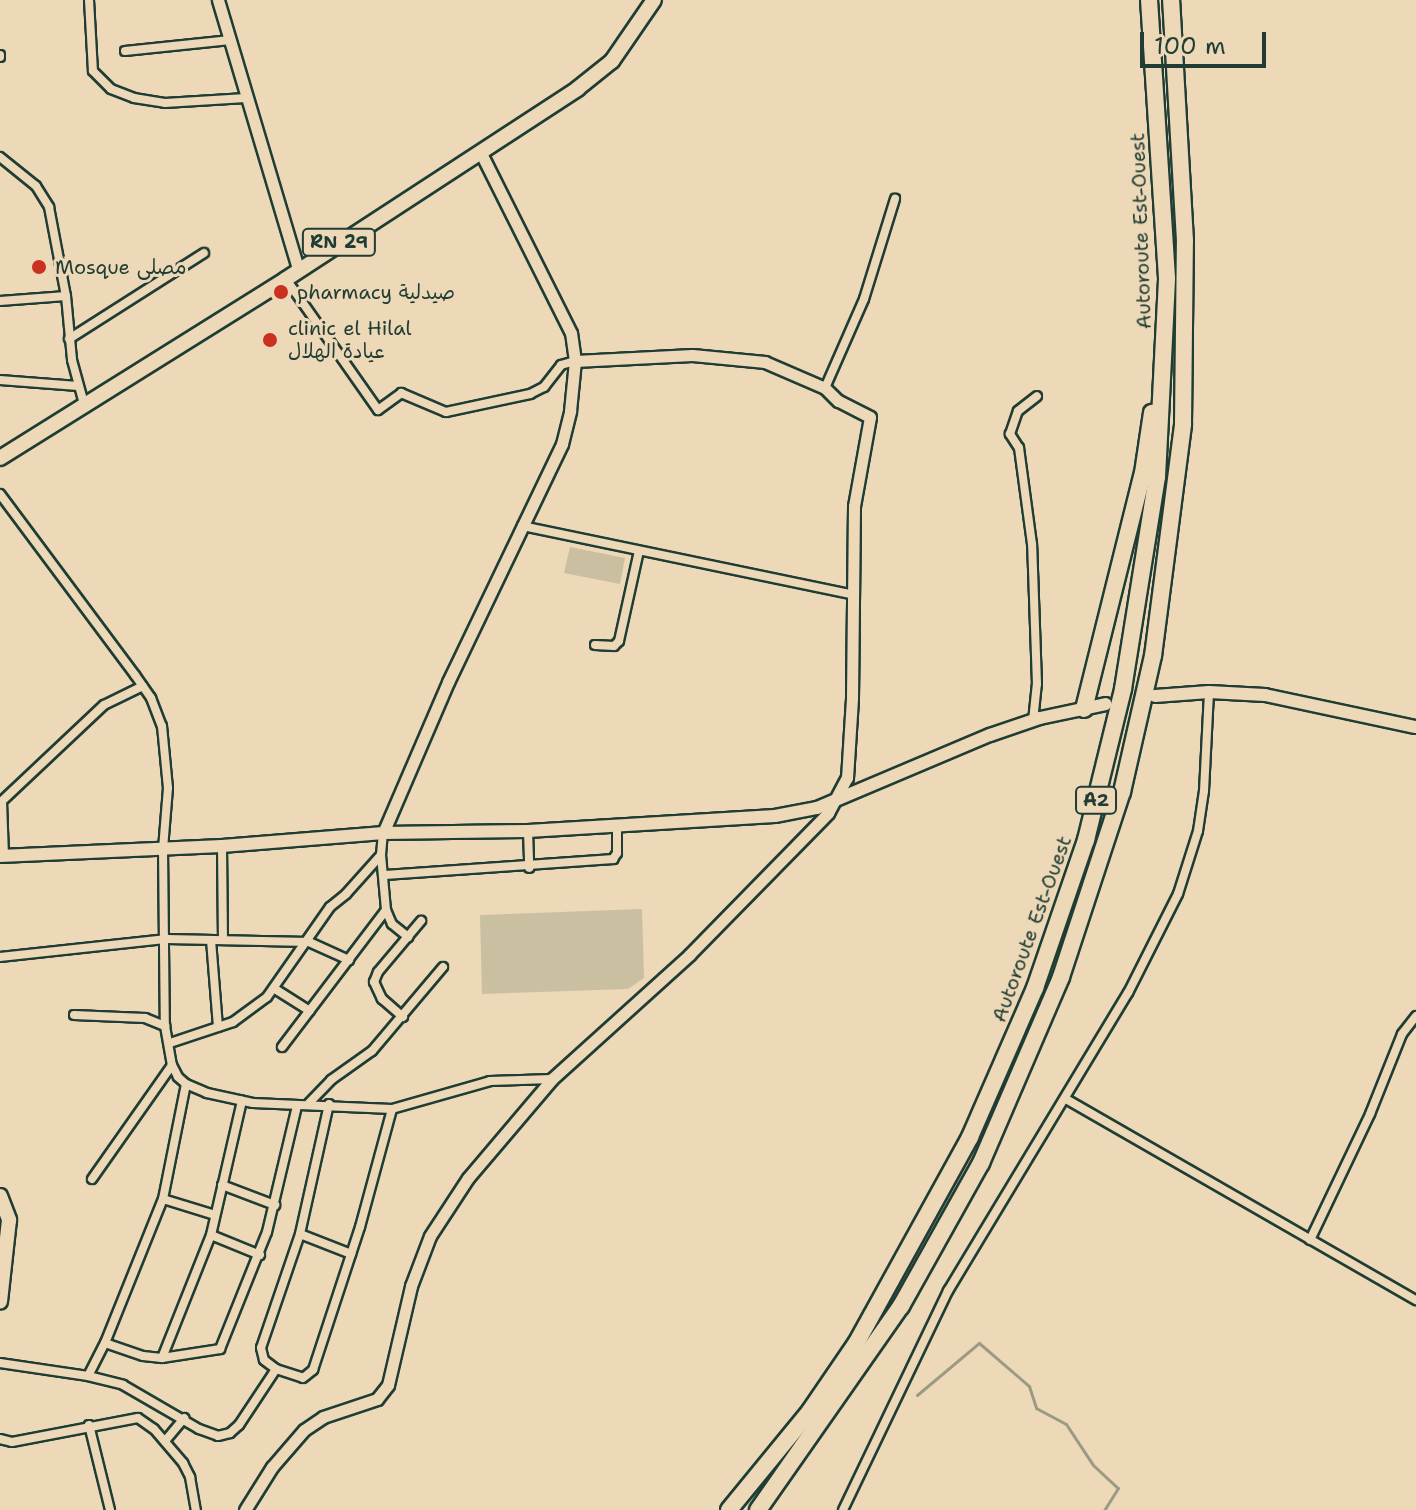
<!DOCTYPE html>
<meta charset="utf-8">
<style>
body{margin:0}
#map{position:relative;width:1416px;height:1510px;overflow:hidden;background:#edd8b7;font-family:"Shantell Sans","Playpen Sans Arabic",sans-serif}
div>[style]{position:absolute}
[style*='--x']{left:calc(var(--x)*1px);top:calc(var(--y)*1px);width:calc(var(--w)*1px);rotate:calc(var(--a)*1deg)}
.green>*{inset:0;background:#cbbfa2}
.stream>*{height:3px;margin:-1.5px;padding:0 1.5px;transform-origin:1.5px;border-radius:1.5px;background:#9b9b83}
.roads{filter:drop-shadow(2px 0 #1f3d34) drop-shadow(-2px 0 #1f3d34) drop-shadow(0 2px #1f3d34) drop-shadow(0 -2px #1f3d34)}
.minor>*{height:8px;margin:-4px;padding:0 4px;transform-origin:4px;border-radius:4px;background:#edd8b7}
.tertiary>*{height:11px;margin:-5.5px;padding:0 5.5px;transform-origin:5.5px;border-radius:5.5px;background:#edd8b7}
.secondary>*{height:12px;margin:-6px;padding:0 6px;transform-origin:6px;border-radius:6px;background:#edd8b7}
.primary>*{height:14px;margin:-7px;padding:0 7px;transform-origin:7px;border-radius:7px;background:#edd8b7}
.motorway>*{height:16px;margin:-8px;padding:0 8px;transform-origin:8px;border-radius:8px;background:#edd8b7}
.dots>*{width:22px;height:22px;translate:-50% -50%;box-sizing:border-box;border:4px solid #edd8b7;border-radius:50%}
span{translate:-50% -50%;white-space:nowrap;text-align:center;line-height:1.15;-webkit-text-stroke:6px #edd8b7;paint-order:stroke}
.shield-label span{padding:2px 6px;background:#edd8b7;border:2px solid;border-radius:6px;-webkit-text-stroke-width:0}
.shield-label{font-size:18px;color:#1f3d34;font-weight:700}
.street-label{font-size:20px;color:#1f3d34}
.poi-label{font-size:20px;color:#1f3d34}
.left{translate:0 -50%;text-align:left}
.scale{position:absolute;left:1140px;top:32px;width:126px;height:36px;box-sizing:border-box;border:4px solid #1f3d34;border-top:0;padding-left:10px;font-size:24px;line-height:28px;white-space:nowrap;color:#1f3d34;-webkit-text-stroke:6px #edd8b7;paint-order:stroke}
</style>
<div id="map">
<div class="green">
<i style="clip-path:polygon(570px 547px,625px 558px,620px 584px,564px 573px)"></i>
<i style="clip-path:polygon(642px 909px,644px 978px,628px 989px,482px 994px,480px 915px)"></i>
</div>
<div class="stream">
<i style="--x:917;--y:1395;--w:81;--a:-40"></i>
<i style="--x:979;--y:1343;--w:66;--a:40.7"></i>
<i style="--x:1029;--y:1386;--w:23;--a:72"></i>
<i style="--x:1036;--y:1408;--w:34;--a:28"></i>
<i style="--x:1066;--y:1424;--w:49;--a:56.6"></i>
<i style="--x:1093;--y:1465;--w:34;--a:43"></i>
<i style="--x:1118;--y:1488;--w:26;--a:122"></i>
</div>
<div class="roads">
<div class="minor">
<i style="--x:89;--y:0;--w:71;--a:86.8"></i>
<i style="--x:93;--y:71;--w:25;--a:45"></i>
<i style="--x:111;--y:89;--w:25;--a:21"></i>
<i style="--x:134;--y:98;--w:31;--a:9"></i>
<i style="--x:165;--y:103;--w:81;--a:-3.5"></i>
<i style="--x:125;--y:51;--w:106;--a:-6"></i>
<i style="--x:0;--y:55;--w:2;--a:90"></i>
<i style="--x:0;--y:157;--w:46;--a:38.9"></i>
<i style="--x:36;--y:186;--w:25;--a:58"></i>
<i style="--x:49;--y:207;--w:91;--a:79.2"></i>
<i style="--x:66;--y:296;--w:64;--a:84.6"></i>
<i style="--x:72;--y:360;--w:46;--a:74.7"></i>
<i style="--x:286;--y:279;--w:160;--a:54.9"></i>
<i style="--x:378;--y:410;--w:29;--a:-36"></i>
<i style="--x:401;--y:393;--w:49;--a:22.9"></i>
<i style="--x:446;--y:412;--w:86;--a:-12.1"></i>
<i style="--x:530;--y:394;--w:16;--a:-27"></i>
<i style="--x:544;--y:387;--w:28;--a:-52"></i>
<i style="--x:561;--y:365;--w:15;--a:-16"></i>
<i style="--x:0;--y:301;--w:66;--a:-4.3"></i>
<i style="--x:69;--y:339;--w:160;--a:-32.5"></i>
<i style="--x:0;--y:380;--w:78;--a:4.4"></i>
<i style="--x:825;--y:388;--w:97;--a:-66.3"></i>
<i style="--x:864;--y:299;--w:105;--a:-72.8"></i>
<i style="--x:0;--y:494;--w:226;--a:53.3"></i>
<i style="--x:135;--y:675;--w:28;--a:55"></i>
<i style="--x:151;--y:698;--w:30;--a:69"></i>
<i style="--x:162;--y:726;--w:62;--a:84.5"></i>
<i style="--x:168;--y:788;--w:61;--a:94.7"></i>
<i style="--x:163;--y:849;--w:177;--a:89.4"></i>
<i style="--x:165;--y:1026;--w:40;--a:80"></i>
<i style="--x:172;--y:1065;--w:13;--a:63"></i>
<i style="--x:178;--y:1077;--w:11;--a:41"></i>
<i style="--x:186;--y:1084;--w:23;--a:23"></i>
<i style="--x:207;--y:1093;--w:47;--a:12.3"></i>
<i style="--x:253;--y:1103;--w:139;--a:2.5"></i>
<i style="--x:392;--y:1109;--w:102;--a:-15.9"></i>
<i style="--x:490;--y:1081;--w:62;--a:-1.8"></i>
<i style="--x:522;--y:526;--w:339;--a:11.7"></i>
<i style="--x:595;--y:645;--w:19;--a:3"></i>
<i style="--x:614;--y:646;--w:7;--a:-45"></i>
<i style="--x:619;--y:641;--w:92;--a:-77.5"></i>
<i style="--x:1033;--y:721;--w:37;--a:-84"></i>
<i style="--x:1037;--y:684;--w:140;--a:-92"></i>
<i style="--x:1032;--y:544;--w:97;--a:-97.7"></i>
<i style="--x:1019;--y:448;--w:17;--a:-123"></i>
<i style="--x:1010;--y:434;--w:24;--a:-71"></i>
<i style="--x:1018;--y:411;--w:24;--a:-38"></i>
<i style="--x:528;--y:831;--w:37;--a:88"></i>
<i style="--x:222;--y:846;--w:94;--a:89.4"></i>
<i style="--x:4;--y:856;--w:55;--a:-92.1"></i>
<i style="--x:2;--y:801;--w:140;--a:-43.3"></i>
<i style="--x:104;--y:705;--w:43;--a:-26"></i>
<i style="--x:385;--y:875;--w:229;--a:-4"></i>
<i style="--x:613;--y:859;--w:7;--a:-56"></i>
<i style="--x:617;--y:853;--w:28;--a:-90"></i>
<i style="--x:386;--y:910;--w:15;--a:67"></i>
<i style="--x:392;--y:924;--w:21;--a:39"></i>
<i style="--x:211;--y:940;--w:87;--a:85.4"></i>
<i style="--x:0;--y:957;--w:168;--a:-6.2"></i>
<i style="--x:167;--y:939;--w:142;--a:1.2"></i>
<i style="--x:309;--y:942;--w:44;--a:24.2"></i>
<i style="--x:275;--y:989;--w:41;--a:32.2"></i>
<i style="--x:74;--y:1015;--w:71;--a:2.4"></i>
<i style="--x:145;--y:1018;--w:22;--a:22"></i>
<i style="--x:403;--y:1017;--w:28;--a:-139"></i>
<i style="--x:382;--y:999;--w:19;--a:-115"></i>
<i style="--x:374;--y:982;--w:11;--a:-68"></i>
<i style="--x:378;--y:972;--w:67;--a:-49.9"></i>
<i style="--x:170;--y:1043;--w:66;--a:-18.4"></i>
<i style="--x:233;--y:1022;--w:42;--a:-36.3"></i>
<i style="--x:267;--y:997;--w:110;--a:-55"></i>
<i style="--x:330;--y:907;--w:21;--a:-39"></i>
<i style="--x:346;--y:894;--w:52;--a:-48.1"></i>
<i style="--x:282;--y:1047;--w:172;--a:-52.8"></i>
<i style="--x:386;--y:910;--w:55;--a:-95.2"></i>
<i style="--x:381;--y:855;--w:22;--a:-85"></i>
<i style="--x:1066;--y:1099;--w:404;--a:29.9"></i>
<i style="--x:309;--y:1103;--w:32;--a:-46"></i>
<i style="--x:331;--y:1080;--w:50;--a:-35.3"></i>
<i style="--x:372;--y:1051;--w:110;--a:-49.8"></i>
<i style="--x:329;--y:1104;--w:133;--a:102.6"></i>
<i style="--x:300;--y:1234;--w:120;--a:108.9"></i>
<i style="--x:261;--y:1348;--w:12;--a:76"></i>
<i style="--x:264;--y:1360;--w:15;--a:37"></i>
<i style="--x:276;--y:1369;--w:28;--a:18"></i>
<i style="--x:303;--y:1378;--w:13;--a:-39"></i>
<i style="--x:313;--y:1370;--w:151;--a:-71.8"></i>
<i style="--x:360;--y:1227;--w:122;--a:-74.8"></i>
<i style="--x:92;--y:1179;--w:139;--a:-54.9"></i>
<i style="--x:222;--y:1185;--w:57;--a:20.7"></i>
<i style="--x:163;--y:1199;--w:54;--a:17.1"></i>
<i style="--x:300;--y:1234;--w:55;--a:21.4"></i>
<i style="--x:211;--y:1235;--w:53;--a:22.2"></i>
<i style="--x:1310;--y:1240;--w:140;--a:-64.5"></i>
<i style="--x:1370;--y:1114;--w:86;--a:-68.2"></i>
<i style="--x:1402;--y:1034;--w:23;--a:-52"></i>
<i style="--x:105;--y:1343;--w:40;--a:18.9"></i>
<i style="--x:143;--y:1356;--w:19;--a:6"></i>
<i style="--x:162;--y:1358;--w:59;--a:-8.8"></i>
<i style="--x:220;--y:1349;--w:126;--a:-68.1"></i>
<i style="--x:267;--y:1232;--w:130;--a:-76.6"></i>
<i style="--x:162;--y:1358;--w:132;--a:-68.3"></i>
<i style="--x:211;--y:1235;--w:138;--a:-77"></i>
<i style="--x:0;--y:1363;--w:89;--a:8.4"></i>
<i style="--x:88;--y:1376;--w:37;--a:-63"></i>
<i style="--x:105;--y:1343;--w:155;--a:-68.1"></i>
<i style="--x:163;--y:1199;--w:117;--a:-78.7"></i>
<i style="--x:88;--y:1376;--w:36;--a:14"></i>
<i style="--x:123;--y:1385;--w:88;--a:30.1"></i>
<i style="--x:199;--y:1429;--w:20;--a:20"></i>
<i style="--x:218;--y:1436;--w:12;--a:-14"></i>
<i style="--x:230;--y:1433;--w:12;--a:-42"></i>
<i style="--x:239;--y:1425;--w:67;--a:-56.5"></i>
<i style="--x:89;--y:1425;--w:88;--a:76.1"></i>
<i style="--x:0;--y:1439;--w:12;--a:14"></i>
<i style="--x:12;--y:1442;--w:128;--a:-10.8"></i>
<i style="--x:138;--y:1418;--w:19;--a:35"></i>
<i style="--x:154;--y:1429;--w:45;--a:49.5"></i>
<i style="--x:183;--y:1463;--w:16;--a:63"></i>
<i style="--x:190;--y:1477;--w:34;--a:80"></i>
<i style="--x:165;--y:1441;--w:30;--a:-50"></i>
<i style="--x:843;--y:1510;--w:243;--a:-64.4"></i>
<i style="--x:948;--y:1291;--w:348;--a:-58.9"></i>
<i style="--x:1128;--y:993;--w:111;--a:-63.2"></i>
<i style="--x:1178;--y:894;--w:66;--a:-72.4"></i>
<i style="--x:1198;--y:831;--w:40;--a:-81.5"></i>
<i style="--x:1204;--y:791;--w:99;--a:-87.1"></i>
</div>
<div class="tertiary">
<i style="--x:218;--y:0;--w:280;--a:73.4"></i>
<i style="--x:383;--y:833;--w:164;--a:-66.7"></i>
<i style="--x:448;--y:682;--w:264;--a:-64.4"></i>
<i style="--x:562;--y:444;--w:34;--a:-76"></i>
<i style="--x:570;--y:411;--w:50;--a:-84.3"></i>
<i style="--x:575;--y:361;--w:28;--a:-98"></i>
<i style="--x:571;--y:333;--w:201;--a:-116.6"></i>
<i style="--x:245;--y:1510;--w:51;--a:-57.9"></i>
<i style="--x:272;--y:1467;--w:49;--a:-49.1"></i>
<i style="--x:304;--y:1430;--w:23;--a:-34"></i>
<i style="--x:323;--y:1417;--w:57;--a:-18.4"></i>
<i style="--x:377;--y:1399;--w:18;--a:-52"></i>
<i style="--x:388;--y:1385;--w:102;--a:-76.9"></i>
<i style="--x:411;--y:1286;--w:53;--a:-69.2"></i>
<i style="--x:430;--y:1236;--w:69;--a:-56.8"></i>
<i style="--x:468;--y:1178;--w:130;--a:-49.7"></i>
<i style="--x:552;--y:1079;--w:185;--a:-42.1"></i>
<i style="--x:689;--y:955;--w:199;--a:-45.6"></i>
<i style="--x:828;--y:813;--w:40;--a:-62"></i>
<i style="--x:847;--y:778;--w:80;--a:-86.4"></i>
<i style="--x:852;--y:698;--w:192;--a:-89.4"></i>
<i style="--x:854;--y:506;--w:90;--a:-79.8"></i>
<i style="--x:870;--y:417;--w:36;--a:-153"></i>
<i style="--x:838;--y:401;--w:18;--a:-135"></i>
<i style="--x:825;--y:388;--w:65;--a:-156.6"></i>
<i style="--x:765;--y:362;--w:73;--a:-174.5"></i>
<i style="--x:692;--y:355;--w:117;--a:177.1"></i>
</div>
<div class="secondary">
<i style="--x:1155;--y:696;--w:54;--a:-4.2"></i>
<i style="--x:1209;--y:692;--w:56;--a:3.1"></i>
<i style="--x:1265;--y:695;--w:154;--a:12"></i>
<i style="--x:0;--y:856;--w:222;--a:-2.6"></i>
<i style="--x:222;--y:846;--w:162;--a:-4.6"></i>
<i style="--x:383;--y:833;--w:145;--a:-0.8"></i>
<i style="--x:528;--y:831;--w:247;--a:-3.5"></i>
<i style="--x:775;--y:816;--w:43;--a:-10.8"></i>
<i style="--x:817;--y:808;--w:188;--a:-22.9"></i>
<i style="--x:990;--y:735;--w:53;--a:-18.8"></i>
<i style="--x:1040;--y:718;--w:67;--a:-12"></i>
</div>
<div class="primary">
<i style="--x:0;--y:458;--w:337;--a:-32"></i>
<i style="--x:286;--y:279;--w:348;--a:-33.1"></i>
<i style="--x:577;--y:89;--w:45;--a:-38.7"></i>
<i style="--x:612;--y:61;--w:74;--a:-55.5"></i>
<i style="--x:0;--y:1196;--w:26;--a:69"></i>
<i style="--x:9;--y:1220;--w:82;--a:96.3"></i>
</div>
<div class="motorway">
<i style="--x:1084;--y:709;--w:243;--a:-76"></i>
<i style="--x:1143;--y:473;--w:61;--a:-81.5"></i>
<i style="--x:729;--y:1510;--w:128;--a:-50.7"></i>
<i style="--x:810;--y:1411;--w:83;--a:-55.7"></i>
<i style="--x:857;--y:1342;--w:234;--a:-61.1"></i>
<i style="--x:970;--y:1137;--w:163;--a:-66.4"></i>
<i style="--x:1035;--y:988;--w:157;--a:-71"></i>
<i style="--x:1086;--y:840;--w:155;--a:-76.2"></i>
<i style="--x:1123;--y:689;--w:215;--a:-80.9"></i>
<i style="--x:1157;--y:477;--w:199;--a:-87.1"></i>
<i style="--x:1167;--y:278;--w:279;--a:-93.7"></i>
<i style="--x:758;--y:1510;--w:249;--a:-55"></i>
<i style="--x:901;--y:1306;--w:164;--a:-60.8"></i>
<i style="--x:981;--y:1163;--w:202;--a:-66.7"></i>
<i style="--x:1061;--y:977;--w:195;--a:-71.8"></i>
<i style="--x:1122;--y:792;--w:139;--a:-77.2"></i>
<i style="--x:1153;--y:656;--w:234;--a:-82.6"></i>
<i style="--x:1183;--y:424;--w:183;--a:-89.4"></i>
<i style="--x:1185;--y:241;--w:241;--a:-93.3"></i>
</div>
</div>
<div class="dots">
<i style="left:39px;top:267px;background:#c8321e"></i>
<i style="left:281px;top:292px;background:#c8321e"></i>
<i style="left:270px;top:340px;background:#c8321e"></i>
</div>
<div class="shield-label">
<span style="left:339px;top:242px">RN 29</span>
<span style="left:1096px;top:800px">A2</span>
</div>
<div class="street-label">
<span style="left:1141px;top:231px;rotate:-92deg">Autoroute Est-Ouest</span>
<span style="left:1032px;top:929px;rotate:-70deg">Autoroute Est-Ouest</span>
</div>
<div class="poi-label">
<span class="left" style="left:55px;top:267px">Mosque مصلى</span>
<span class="left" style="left:297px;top:292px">pharmacy صيدلية</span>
<span class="left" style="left:288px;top:340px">clinic el Hilal<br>عيادة الهلال</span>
</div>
<div class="scale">100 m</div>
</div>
